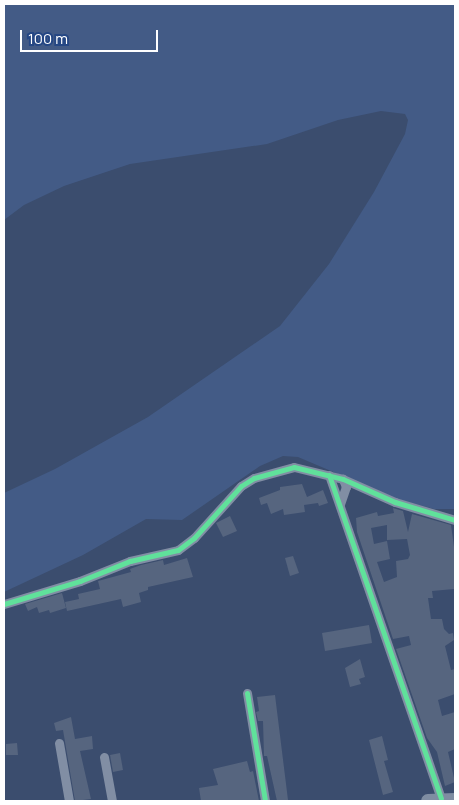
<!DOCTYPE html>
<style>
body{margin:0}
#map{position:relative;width:459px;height:805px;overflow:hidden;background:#3b4d6e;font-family:Manrope,sans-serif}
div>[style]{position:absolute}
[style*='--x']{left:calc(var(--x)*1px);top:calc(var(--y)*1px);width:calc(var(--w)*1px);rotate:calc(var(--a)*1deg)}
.water>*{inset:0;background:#435b86}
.building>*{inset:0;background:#56657f}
.minor>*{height:9px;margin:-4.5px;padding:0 4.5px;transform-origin:4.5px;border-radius:4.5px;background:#818ea4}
.primary>*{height:14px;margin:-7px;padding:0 7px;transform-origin:7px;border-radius:7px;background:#7f8da2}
.cycleway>*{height:5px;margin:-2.5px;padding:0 2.5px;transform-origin:2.5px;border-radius:2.5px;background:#60e19b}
span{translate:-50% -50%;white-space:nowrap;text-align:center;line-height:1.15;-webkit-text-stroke:4px #254784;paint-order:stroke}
.frame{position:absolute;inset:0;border:5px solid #fff;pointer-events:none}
.scale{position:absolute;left:20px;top:30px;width:138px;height:22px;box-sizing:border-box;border:2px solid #fff;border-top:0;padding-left:6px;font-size:15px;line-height:18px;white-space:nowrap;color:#fff;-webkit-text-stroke:4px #254784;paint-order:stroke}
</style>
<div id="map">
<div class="water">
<i style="clip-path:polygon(4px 4px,455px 4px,455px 509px,434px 509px,397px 499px,298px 457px,283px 456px,260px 466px,182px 520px,146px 519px,83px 555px,4px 592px,4px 493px,55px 469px,148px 417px,280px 326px,329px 264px,374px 192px,405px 134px,408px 120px,405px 114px,381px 111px,338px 120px,267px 144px,130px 164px,64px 186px,24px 205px,4px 220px)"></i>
</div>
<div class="building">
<i style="clip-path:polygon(302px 484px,307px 497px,323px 490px,328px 503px,319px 506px,318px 503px,304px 505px,305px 512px,284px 515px,283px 509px,271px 514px,267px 503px,261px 505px,259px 498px,280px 490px,280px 487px)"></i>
<i style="clip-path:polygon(evenodd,393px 508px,403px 511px,408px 532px,412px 514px,451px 525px,455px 554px,454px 589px,432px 591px,433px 598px,428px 598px,431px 619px,442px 619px,444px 629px,449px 634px,453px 633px,454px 640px,445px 646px,451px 670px,455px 669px,455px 694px,438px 700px,442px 716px,455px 712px,455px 749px,448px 752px,455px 782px,445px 786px,437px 752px,427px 738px,396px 649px,411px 645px,409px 636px,393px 639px,357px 532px,356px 518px,377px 512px,378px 516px,394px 513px,393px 508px,387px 525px,387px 540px,407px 539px,410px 555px,408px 559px,396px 561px,397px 577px,384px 582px,377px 562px,390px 559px,387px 541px,374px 544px,371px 528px,387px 525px)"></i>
<i style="clip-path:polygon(230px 516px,237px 531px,223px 537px,216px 523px)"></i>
<i style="clip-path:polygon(293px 556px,299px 573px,290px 576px,285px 558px)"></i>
<i style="clip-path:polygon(187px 558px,193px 577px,148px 587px,148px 590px,139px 593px,141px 602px,123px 607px,121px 599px,67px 611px,65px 602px,79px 599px,78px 594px,100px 589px,98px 581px,131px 572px,130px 569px,141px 565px,163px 560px,164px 565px)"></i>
<i style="clip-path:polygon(62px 593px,66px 608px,50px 613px,49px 610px,39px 613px,37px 607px,28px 611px,25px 604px)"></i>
<i style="clip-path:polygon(369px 625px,372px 643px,325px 651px,322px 633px)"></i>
<i style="clip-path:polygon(360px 659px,365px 677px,359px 679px,361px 684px,350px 687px,345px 668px)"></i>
<i style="clip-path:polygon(275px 695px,288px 800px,280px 801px,277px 801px,267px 756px,264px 756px,263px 721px,258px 721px,256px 712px,259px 711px,257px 697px)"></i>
<i style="clip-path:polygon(71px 717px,75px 739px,92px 736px,93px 749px,80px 751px,91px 799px,75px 801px,63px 730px,56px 731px,54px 723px)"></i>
<i style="clip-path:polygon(382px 736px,388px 760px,384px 761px,393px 792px,383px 795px,369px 740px)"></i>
<i style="clip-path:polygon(17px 743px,18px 755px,6px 755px,6px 744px)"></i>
<i style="clip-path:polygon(120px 753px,123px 770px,113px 772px,110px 755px)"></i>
<i style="clip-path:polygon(247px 761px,250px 772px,253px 771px,259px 801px,201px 801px,199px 788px,218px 785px,213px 769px)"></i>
</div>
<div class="minor">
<i style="--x:329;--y:475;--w:342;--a:70.9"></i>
<i style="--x:340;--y:504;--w:18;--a:-71"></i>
<i style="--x:346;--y:487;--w:9;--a:-111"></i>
<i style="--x:4;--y:604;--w:79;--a:-16.8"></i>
<i style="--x:80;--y:581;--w:54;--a:-21.8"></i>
<i style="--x:130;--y:561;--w:49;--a:-12.9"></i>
<i style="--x:178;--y:550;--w:20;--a:-37"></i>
<i style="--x:194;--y:538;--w:70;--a:-47.9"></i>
<i style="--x:241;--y:486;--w:15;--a:-32"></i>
<i style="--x:254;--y:478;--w:41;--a:-15.4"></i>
<i style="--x:294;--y:467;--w:50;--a:13.8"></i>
<i style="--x:343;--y:479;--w:57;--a:23.9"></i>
<i style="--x:395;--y:502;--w:63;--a:16.7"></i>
<i style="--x:247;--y:693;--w:109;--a:80.5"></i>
<i style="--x:59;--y:743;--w:59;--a:80.2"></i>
<i style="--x:104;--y:757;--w:45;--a:79.7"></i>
</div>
<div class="primary">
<i style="--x:428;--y:801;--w:27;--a:-2"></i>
</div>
<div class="cycleway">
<i style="--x:329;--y:475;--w:342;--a:70.9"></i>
<i style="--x:4;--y:604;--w:79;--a:-16.8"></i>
<i style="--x:80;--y:581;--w:54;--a:-21.8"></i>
<i style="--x:130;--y:561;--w:49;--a:-12.9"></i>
<i style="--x:178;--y:550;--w:20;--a:-37"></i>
<i style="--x:194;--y:538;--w:70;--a:-47.9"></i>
<i style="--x:241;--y:486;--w:15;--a:-32"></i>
<i style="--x:254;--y:478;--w:41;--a:-15.4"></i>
<i style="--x:294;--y:467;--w:50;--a:13.8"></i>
<i style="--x:343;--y:479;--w:57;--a:23.9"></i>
<i style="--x:395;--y:502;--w:63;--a:16.7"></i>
<i style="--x:247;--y:693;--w:109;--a:80.5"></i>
</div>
<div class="frame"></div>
<div class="scale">100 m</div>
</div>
